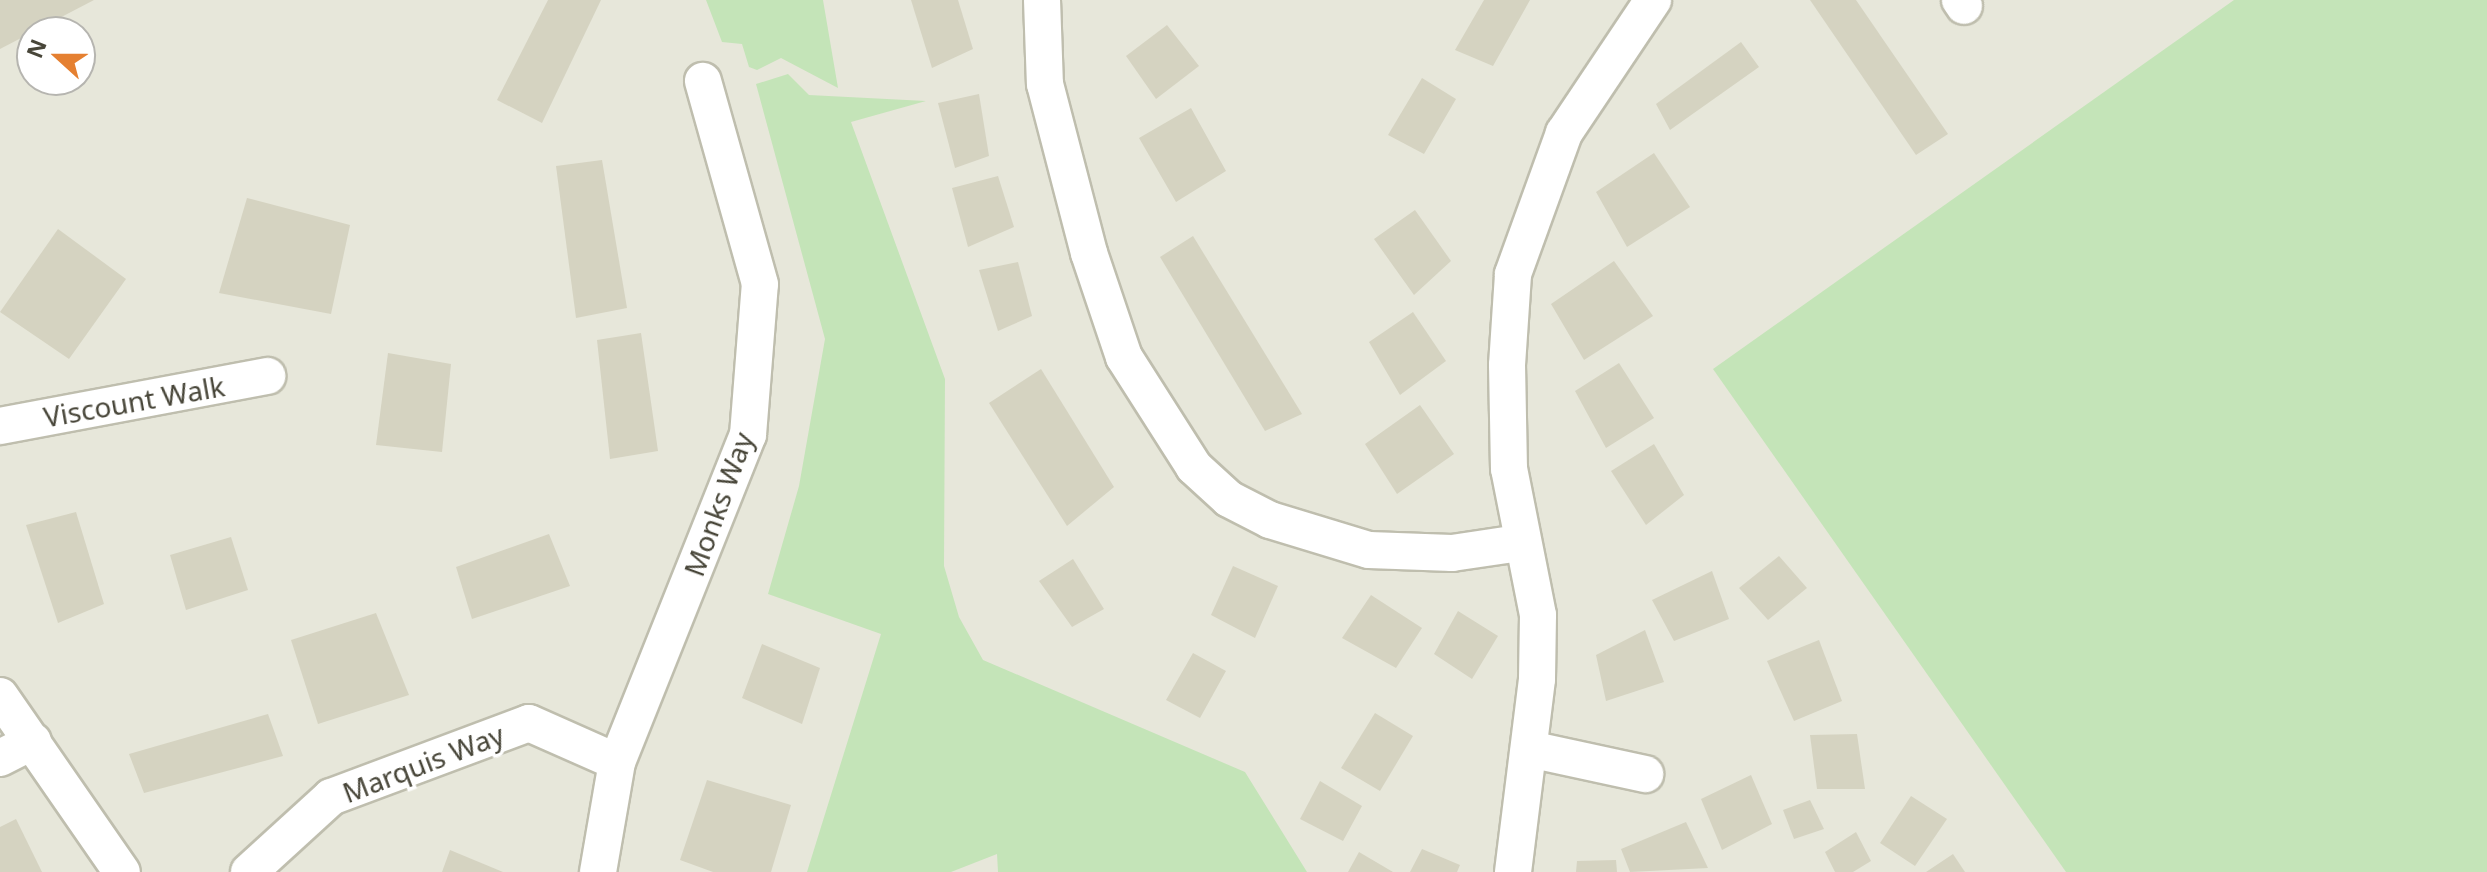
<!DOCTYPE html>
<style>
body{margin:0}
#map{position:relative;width:2487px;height:872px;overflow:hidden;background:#f4f4eb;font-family:"Noto Sans",sans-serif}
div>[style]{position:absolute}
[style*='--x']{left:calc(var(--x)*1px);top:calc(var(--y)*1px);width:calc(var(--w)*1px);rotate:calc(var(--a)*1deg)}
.residential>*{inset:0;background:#e7e7da}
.green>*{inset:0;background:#c4e4b8}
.building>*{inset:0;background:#d5d3c1}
.roads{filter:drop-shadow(2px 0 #bfbeae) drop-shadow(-2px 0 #bfbeae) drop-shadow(0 2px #bfbeae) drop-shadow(0 -2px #bfbeae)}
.minor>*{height:36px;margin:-18px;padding:0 18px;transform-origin:18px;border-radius:18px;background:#fff}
span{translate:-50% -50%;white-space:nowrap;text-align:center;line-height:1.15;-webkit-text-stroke:7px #fff;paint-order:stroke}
.street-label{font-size:28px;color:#484639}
.north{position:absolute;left:16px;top:16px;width:80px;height:80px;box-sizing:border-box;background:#fff;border:2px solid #b6b5b0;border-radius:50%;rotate:291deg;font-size:22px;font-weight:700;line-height:32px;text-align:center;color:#484639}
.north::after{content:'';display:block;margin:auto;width:28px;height:36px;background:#e58031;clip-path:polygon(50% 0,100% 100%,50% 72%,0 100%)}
</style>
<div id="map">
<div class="residential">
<i style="clip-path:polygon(evenodd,0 0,2487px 0,2487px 872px,0 872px,0 0,32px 32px,80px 32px,80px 80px,32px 80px,32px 32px)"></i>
</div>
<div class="green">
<i style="clip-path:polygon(706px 0,823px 0,838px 88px,781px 58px,757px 70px,749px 67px,742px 44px,722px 42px)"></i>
<i style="clip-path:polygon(2234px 0,2487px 0,2487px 872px,2066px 872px,1713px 369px)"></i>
<i style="clip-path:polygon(788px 74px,809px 95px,926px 101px,851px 122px,945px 379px,944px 566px,959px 617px,983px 660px,1245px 772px,1307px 872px,998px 872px,997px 854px,951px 872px,807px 872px,881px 634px,768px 594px,799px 486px,825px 339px,756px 84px)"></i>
</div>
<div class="building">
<i style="clip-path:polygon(0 0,94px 0,0 49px)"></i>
<i style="clip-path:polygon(548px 0,601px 0,542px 123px,497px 100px)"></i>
<i style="clip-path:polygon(911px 0,958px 0,973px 49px,932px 68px)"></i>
<i style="clip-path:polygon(1484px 0,1530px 0,1493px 66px,1455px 50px)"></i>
<i style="clip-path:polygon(1810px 0,1856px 0,1948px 134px,1916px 155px)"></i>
<i style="clip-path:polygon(1167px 25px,1199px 66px,1156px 99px,1126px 56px)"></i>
<i style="clip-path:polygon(1741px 42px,1759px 67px,1670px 130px,1656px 104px)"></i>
<i style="clip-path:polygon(1422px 78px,1456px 99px,1424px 154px,1388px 135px)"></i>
<i style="clip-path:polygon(979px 94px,989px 156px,955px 168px,938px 103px)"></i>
<i style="clip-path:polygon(1191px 108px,1226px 171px,1176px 202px,1139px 138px)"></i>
<i style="clip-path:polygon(1654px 153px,1690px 207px,1627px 247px,1596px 192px)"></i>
<i style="clip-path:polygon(602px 160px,627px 308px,576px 318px,556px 166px)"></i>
<i style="clip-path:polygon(998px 176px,1014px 227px,968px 247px,952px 188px)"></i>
<i style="clip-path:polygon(247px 198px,350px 225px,331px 314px,219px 293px)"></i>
<i style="clip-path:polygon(1415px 210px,1451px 261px,1414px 295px,1374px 239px)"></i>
<i style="clip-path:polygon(58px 229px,126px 279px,69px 359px,0 312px)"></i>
<i style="clip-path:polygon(1193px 236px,1302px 414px,1265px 431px,1160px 257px)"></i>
<i style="clip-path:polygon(1614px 261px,1653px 316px,1584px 360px,1551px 304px)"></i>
<i style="clip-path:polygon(1018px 262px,1032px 316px,998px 331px,979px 270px)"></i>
<i style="clip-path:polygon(1413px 312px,1446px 361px,1400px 395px,1369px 342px)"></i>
<i style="clip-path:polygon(641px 333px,658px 451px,610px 459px,597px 340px)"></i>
<i style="clip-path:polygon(388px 353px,451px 364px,442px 452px,376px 445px)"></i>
<i style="clip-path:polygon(1619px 363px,1654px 418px,1606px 448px,1575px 391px)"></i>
<i style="clip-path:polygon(1041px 369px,1114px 487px,1067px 526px,989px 403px)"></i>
<i style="clip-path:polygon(1420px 405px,1454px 454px,1397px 494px,1365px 444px)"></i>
<i style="clip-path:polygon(1654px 444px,1684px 495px,1646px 525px,1611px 471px)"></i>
<i style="clip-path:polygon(76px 512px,104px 604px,58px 623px,26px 525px)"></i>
<i style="clip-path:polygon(549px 534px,570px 586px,472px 619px,456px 567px)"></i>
<i style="clip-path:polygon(231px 537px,248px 590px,186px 610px,170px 555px)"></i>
<i style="clip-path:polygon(1779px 556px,1807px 588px,1768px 620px,1739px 588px)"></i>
<i style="clip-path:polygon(1073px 559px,1104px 609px,1072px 627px,1039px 581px)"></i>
<i style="clip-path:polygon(1233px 566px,1278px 586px,1255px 638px,1211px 615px)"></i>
<i style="clip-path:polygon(1712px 571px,1729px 619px,1674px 641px,1652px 600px)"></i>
<i style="clip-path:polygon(1371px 595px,1422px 628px,1396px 668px,1342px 638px)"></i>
<i style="clip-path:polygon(1458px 611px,1498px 636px,1472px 679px,1434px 654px)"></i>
<i style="clip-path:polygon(376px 613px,409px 695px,318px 724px,291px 640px)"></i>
<i style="clip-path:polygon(1645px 630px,1664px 682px,1606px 701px,1596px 655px)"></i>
<i style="clip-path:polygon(1819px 640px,1842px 701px,1794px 721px,1767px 661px)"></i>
<i style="clip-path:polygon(762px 644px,820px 668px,802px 724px,742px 698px)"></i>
<i style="clip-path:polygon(1193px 653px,1226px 671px,1200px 718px,1166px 700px)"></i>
<i style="clip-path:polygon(1375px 713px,1413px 736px,1380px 791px,1341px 768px)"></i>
<i style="clip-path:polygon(268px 714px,283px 756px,144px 793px,129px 754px)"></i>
<i style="clip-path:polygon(1857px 734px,1865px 789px,1817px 789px,1810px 735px)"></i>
<i style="clip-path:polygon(1751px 775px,1772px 824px,1722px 850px,1701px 799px)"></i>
<i style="clip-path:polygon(707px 780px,791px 805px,771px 872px,713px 872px,680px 860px)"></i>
<i style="clip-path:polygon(1320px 781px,1362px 806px,1343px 841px,1300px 819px)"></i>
<i style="clip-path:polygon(1911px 796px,1947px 819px,1915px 866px,1880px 843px)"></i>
<i style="clip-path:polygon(1810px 800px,1824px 829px,1794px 839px,1783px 810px)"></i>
<i style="clip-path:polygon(16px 819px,42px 872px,0 872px,0 827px)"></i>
<i style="clip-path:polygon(1686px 822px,1708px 868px,1630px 872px,1621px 849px)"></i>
<i style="clip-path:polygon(1856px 832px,1871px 861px,1853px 872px,1835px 872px,1825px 852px)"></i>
<i style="clip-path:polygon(1422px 849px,1460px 865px,1457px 872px,1410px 872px)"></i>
<i style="clip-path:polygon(450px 850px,503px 872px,442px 872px)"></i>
<i style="clip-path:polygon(1359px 852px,1393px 872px,1348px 872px)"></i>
<i style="clip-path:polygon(1953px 854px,1965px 872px,1926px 872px)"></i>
<i style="clip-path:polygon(1616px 860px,1617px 872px,1576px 872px,1577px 861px)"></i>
</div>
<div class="roads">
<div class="minor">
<i style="--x:1042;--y:0;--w:84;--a:88"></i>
<i style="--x:1045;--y:84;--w:175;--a:75.4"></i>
<i style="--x:1089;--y:253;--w:110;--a:71.4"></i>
<i style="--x:1124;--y:357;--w:130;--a:57.5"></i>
<i style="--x:1194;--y:467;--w:47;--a:42.4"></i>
<i style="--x:1229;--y:499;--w:46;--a:27.1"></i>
<i style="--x:1270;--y:520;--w:103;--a:16.9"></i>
<i style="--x:1369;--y:550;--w:83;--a:2.1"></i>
<i style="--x:1452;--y:553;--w:69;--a:-8.4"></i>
<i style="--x:1960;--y:0;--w:7;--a:56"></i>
<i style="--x:0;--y:426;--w:272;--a:-10.6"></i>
<i style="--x:0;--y:696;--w:214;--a:55.3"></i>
<i style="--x:1529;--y:749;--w:119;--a:12.2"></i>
<i style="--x:0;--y:758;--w:37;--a:-27"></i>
<i style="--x:249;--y:872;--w:111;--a:-42.4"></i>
<i style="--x:331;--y:797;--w:211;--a:-20.5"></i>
<i style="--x:529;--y:723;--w:96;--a:23.9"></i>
<i style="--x:598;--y:872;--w:112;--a:-80.2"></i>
<i style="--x:617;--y:762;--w:352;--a:-68.2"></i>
<i style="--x:748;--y:435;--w:151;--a:-85.5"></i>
<i style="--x:760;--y:284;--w:211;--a:-105.7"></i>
<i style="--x:1513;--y:872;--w:194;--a:-82.9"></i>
<i style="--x:1537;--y:679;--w:64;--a:-89.1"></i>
<i style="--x:1538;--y:615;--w:149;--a:-101.2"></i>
<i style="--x:1509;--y:469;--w:104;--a:-91.1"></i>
<i style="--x:1507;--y:365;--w:91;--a:-86.2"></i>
<i style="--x:1513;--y:274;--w:150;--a:-70.1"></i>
<i style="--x:1564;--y:133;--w:160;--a:-56.2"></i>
</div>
</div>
<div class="street-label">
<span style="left:134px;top:401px;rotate:-10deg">Viscount Walk</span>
<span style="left:718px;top:504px;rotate:-70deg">Monks Way</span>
<span style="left:423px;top:763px;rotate:-21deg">Marquis Way</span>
</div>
<div class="north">N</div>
</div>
